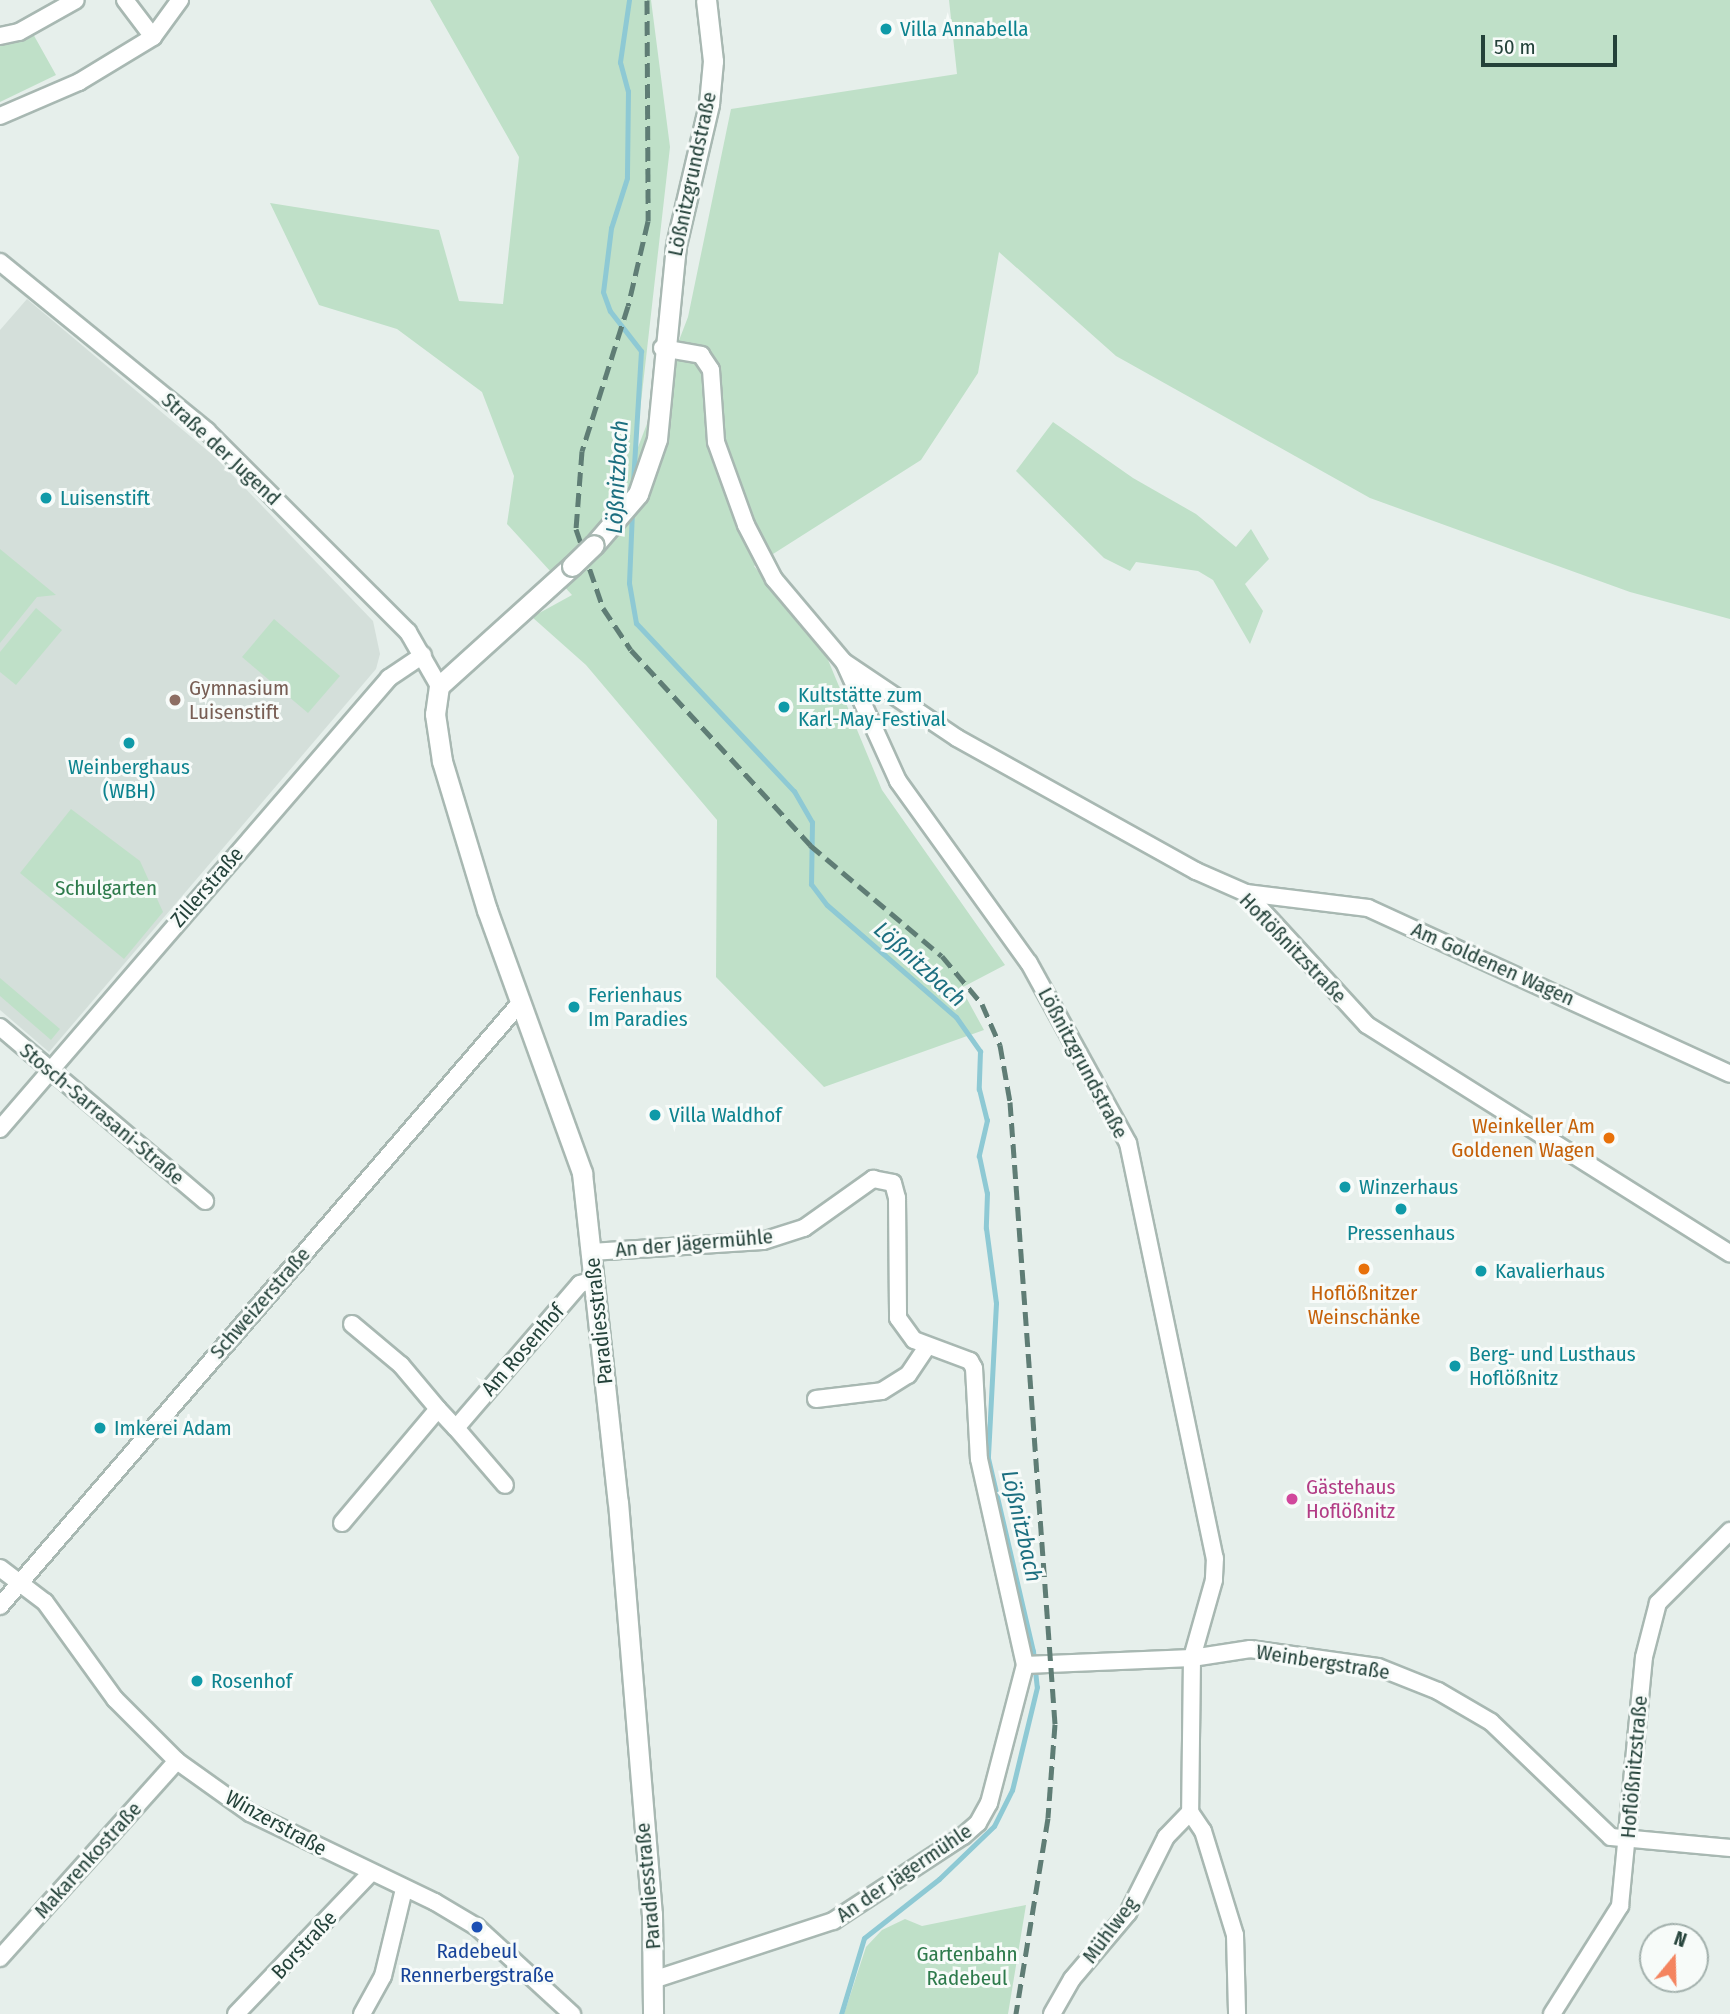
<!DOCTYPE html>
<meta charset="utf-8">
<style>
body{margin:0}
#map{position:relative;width:1730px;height:2014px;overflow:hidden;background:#e6efeb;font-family:"Fira Sans Condensed",sans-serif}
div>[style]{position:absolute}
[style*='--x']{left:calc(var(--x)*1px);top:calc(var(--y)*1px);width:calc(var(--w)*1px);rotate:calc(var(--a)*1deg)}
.built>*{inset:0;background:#d4dfda}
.green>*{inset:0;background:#bfe0c8}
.stream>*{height:5px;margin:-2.5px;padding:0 2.5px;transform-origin:2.5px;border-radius:2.5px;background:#8ec9d4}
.roads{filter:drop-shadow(2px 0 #a8b8b2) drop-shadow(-2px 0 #a8b8b2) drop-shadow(0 2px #a8b8b2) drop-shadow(0 -2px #a8b8b2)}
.minor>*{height:16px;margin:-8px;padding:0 8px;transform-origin:8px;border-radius:8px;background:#fff}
.tertiary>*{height:19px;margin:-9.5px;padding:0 9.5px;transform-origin:9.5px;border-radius:9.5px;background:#fff}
.rail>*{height:5px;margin-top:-2.5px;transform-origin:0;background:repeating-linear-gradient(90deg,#5f7d75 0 14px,transparent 0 21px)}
.bridges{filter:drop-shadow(2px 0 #a8b8b2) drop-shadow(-2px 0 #a8b8b2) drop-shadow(0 2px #a8b8b2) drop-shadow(0 -2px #a8b8b2)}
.tertiary-bridge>*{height:19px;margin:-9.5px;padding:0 9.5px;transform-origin:9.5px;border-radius:9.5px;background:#fff}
.dots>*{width:19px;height:19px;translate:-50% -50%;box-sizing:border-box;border:4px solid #f7fbf9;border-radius:50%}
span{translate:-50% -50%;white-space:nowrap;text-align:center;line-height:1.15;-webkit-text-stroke:6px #f7fbf9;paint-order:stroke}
.culture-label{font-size:21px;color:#0d838f}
.left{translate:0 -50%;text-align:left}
.street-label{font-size:21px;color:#24423a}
.education-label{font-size:21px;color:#785e54}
.park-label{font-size:21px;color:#2d7a4b}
.food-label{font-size:21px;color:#c56008}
.right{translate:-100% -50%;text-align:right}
.hotel-label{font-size:21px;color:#b23c85}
.transit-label{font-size:21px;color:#164399}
.water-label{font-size:23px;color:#1c6f80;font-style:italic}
.north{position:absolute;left:1639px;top:1923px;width:70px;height:70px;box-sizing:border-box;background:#f7fbf9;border:2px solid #a3b1ad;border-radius:50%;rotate:19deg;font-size:19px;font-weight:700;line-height:28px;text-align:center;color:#24423a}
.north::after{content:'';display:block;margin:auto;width:24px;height:32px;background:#f4845f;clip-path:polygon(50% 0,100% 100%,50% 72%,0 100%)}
.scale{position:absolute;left:1481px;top:35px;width:136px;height:32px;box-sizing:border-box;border:4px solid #24423a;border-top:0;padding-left:9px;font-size:21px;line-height:24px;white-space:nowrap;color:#24423a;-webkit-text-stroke:5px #f7fbf9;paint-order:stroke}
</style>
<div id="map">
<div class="built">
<i style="clip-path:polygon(27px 299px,215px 457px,373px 621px,380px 654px,376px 669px,49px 1052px,0 1010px,0 330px)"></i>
</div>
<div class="green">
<i style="clip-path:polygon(430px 0,651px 0,670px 147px,635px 455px,688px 317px,731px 109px,957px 74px,949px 0,1730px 0,1730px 619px,1630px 592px,1370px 498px,1116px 356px,999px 252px,978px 373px,921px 460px,754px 566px,826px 655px,882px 790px,1005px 965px,961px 988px,984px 1030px,824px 1087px,716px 977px,717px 820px,586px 665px,532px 617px,572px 595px,507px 524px,514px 476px,482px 392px,397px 329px,319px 305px,270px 203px,439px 230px,459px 301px,503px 304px,519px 157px)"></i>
<i style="clip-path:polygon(32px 32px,56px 75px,0 102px,0 41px,23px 39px)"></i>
<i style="clip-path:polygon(1053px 422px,1133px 478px,1196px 514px,1236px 547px,1251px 529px,1269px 559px,1245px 584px,1263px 611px,1250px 644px,1213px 580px,1198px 571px,1136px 562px,1130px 571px,1104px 558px,1016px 471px)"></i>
<i style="clip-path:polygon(0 549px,56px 595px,37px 597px,0 643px)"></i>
<i style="clip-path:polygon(36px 608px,62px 630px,16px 685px,0 672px,0 652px)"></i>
<i style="clip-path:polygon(274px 619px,340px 676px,308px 713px,242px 657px)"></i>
<i style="clip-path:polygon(71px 809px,140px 861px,163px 912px,124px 959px,20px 873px)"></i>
<i style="clip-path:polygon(0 978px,60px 1029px,51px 1040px,0 996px)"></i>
<i style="clip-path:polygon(1026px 1905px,1008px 2014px,844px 2014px,866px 1947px,882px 1930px,905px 1919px,922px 1926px)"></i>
</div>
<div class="stream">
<i style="--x:629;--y:0;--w:63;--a:98.3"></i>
<i style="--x:620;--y:62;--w:30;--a:75"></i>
<i style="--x:628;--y:91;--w:87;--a:90.7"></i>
<i style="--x:627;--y:178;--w:52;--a:107.7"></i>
<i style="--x:611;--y:228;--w:64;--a:97.1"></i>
<i style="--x:603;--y:292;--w:20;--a:70"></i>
<i style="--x:610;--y:311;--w:51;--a:52.2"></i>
<i style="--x:641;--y:351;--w:132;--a:93.5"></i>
<i style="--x:632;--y:511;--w:72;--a:92.4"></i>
<i style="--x:629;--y:583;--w:41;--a:80.1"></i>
<i style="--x:636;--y:623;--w:231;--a:46.8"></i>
<i style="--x:794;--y:791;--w:36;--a:60"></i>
<i style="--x:812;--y:822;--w:62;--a:90.9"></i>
<i style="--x:811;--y:884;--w:26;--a:53"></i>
<i style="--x:827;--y:905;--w:171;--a:41"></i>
<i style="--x:956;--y:1017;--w:42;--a:54.8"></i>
<i style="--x:980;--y:1051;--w:38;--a:92"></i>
<i style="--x:979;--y:1089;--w:32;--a:76"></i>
<i style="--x:987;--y:1120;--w:37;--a:103"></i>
<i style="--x:979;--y:1156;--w:38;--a:78"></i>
<i style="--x:987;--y:1193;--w:35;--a:92"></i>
<i style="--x:986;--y:1228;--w:76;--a:82.4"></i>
<i style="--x:996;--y:1303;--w:155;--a:93"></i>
<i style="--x:988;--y:1458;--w:198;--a:76.9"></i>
<i style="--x:1033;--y:1651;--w:36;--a:84"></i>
<i style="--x:1037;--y:1687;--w:106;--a:103.6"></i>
<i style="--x:1012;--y:1790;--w:40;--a:116.6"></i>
<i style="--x:994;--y:1826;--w:76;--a:136.1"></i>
<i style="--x:939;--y:1879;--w:95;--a:141.8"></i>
<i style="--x:864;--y:1938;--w:79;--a:106.8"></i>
</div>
<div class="roads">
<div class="minor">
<i style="--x:125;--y:0;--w:46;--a:52.9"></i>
<i style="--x:0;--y:36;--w:19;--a:-12"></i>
<i style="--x:19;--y:32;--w:65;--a:-29.3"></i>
<i style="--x:0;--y:116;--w:86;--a:-23.3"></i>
<i style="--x:79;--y:82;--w:87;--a:-31.3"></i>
<i style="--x:153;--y:37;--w:46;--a:-53.9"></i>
<i style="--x:0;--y:262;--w:267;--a:39.2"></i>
<i style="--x:207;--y:431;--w:284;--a:45"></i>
<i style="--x:408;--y:632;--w:62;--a:60.1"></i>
<i style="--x:662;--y:348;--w:40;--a:10"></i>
<i style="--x:701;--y:355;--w:18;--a:56"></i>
<i style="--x:711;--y:370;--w:72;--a:86"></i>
<i style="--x:716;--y:442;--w:88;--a:70.1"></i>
<i style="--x:746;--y:525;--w:61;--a:62.6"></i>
<i style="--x:774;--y:579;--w:109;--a:49.9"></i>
<i style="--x:844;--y:662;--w:131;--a:65.6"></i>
<i style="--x:898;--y:781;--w:224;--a:54.3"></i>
<i style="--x:1029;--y:963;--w:205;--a:61.2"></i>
<i style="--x:1128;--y:1143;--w:424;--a:78.2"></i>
<i style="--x:1215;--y:1558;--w:22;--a:93"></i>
<i style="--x:1214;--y:1580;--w:81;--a:105.8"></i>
<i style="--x:1192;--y:1658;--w:154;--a:90.7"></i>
<i style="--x:1190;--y:1812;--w:23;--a:56"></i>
<i style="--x:1203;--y:1831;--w:109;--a:72.9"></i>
<i style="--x:1235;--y:1935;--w:79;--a:88.5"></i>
<i style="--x:844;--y:662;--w:136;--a:33.9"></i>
<i style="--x:957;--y:738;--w:274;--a:29.1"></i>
<i style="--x:1196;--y:871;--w:55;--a:23.7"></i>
<i style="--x:1246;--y:893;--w:179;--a:47.5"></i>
<i style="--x:1367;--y:1025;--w:429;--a:32.2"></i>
<i style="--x:1246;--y:893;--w:123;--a:7"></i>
<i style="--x:1368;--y:908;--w:398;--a:24.6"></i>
<i style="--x:0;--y:1027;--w:269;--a:40.3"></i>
<i style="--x:0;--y:1129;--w:596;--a:-49.22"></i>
<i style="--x:389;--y:678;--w:41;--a:-34.1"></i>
<i style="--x:591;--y:1252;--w:172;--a:-3.7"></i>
<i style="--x:763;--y:1241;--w:43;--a:-17.6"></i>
<i style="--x:804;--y:1228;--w:85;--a:-35.4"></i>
<i style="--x:873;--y:1179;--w:20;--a:11"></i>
<i style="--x:893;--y:1183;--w:16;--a:75"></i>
<i style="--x:897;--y:1198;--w:120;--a:89.5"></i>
<i style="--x:898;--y:1318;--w:27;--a:54"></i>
<i style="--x:914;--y:1340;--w:60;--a:20.6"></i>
<i style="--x:970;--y:1361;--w:8;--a:60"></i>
<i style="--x:974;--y:1368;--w:91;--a:86.9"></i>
<i style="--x:979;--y:1459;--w:211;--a:77.4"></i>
<i style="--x:1025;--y:1665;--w:143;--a:104.6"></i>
<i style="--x:989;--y:1803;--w:23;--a:119"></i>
<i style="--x:978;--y:1823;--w:20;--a:139"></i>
<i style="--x:963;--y:1836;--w:155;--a:146.8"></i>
<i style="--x:833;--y:1921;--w:186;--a:161.9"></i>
<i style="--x:352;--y:1324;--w:64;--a:39.9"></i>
<i style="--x:401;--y:1365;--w:57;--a:49.9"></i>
<i style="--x:816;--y:1399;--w:66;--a:-6.9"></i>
<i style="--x:882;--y:1391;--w:31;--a:-32"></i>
<i style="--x:908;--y:1375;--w:34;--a:-56"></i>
<i style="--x:456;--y:1428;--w:75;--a:49.3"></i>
<i style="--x:342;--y:1523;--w:149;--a:-49.9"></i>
<i style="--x:438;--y:1409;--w:26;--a:47"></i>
<i style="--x:456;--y:1428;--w:190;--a:-49.3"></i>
<i style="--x:580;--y:1284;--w:15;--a:-16"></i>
<i style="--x:0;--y:1568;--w:56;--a:37.1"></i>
<i style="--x:45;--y:1602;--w:120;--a:54.2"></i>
<i style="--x:115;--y:1699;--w:88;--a:45"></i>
<i style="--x:177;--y:1761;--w:90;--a:35.5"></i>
<i style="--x:250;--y:1813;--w:205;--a:25.7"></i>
<i style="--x:435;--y:1902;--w:49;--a:30.8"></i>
<i style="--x:477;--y:1927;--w:129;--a:42.5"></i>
<i style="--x:0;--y:1606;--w:798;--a:-49.22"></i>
<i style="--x:1025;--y:1665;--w:167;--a:-2.4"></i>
<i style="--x:1192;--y:1658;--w:59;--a:-8.8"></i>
<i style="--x:1250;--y:1649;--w:129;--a:8"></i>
<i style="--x:1378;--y:1667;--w:65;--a:21.8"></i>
<i style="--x:1438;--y:1691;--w:61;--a:30.3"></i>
<i style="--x:1491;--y:1722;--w:166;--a:43.8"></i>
<i style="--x:1611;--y:1837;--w:120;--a:5.3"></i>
<i style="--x:0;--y:1958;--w:265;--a:-48.1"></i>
<i style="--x:236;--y:2014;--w:194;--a:-46.3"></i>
<i style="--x:362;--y:2014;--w:43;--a:-61.1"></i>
<i style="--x:383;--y:1976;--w:89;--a:-76.4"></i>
<i style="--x:1052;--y:2014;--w:40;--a:-60.3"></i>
<i style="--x:1072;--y:1979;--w:87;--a:-49.7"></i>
<i style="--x:1128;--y:1913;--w:85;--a:-63.4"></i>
<i style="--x:1166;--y:1837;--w:35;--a:-46"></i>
<i style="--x:1552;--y:2014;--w:128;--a:-57.8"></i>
<i style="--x:1620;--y:1906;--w:250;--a:-84.5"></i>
<i style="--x:1644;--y:1657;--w:56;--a:-75.5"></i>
<i style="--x:1658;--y:1603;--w:102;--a:-45"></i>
</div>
<div class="tertiary">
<i style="--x:594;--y:545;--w:67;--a:-49.2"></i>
<i style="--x:638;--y:494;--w:58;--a:-70.9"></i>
<i style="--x:657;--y:439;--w:195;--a:-84.4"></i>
<i style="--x:676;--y:245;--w:145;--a:-76.8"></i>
<i style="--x:709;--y:104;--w:43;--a:-84.7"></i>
<i style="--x:713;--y:61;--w:61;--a:-96.5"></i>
<i style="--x:572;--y:566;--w:179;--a:137.9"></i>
<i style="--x:439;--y:686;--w:28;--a:98"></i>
<i style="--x:435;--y:714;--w:48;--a:81.5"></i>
<i style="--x:442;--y:761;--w:156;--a:73.2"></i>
<i style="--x:487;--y:910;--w:280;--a:70.1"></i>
<i style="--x:582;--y:1173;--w:331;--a:83.8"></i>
<i style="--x:618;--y:1502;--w:413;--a:85.3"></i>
<i style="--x:652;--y:1914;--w:100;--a:89.4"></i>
</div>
</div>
<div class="rail">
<i style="--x:647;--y:0;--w:221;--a:89.7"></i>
<i style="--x:648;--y:221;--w:87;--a:103.2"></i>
<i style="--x:628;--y:306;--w:152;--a:107.6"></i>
<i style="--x:582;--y:451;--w:78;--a:94.4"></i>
<i style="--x:576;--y:529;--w:83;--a:71.1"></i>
<i style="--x:603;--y:608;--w:50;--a:56.3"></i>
<i style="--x:631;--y:650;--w:265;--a:47.4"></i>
<i style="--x:810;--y:845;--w:172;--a:40.1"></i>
<i style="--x:942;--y:956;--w:62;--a:50.2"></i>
<i style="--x:982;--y:1004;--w:45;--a:66.3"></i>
<i style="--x:1000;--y:1045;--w:58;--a:80"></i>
<i style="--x:1010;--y:1102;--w:624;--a:85.86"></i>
<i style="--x:1055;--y:1724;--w:94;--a:94.3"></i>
<i style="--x:1048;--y:1818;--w:199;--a:99.3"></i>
</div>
<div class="bridges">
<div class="tertiary-bridge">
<i style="--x:572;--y:566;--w:30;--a:-44"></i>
</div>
</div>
<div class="dots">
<i style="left:886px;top:29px;background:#0f9aa8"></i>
<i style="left:46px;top:498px;background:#0f9aa8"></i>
<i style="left:175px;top:700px;background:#8d6e63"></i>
<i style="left:784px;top:707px;background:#0f9aa8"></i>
<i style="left:129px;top:743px;background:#0f9aa8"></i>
<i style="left:574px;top:1007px;background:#0f9aa8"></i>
<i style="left:655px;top:1115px;background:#0f9aa8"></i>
<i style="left:1609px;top:1138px;background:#e8710a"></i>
<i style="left:1345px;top:1187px;background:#0f9aa8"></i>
<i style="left:1401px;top:1209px;background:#0f9aa8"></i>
<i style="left:1364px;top:1269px;background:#e8710a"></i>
<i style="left:1481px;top:1271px;background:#0f9aa8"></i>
<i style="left:1455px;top:1366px;background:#0f9aa8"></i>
<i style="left:100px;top:1428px;background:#0f9aa8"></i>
<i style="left:1292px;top:1499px;background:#d1479c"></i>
<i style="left:197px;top:1681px;background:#0f9aa8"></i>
<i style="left:477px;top:1927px;background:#1a4fb4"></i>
</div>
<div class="culture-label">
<span class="left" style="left:900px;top:29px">Villa Annabella</span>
<span class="left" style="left:60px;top:498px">Luisenstift</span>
<span class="left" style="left:798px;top:707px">Kultstätte zum<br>Karl-May-Festival</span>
<span style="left:129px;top:779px">Weinberghaus<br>(WBH)</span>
<span class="left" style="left:588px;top:1007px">Ferienhaus<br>Im Paradies</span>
<span class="left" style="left:669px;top:1115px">Villa Waldhof</span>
<span class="left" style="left:1359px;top:1187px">Winzerhaus</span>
<span style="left:1401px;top:1233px">Pressenhaus</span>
<span class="left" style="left:1495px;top:1271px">Kavalierhaus</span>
<span class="left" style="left:1469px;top:1366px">Berg- und Lusthaus<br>Hoflößnitz</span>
<span class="left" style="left:114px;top:1428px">Imkerei Adam</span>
<span class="left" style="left:211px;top:1681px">Rosenhof</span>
</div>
<div class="street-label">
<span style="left:692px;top:174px;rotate:-78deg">Lößnitzgrundstraße</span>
<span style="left:221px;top:449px;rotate:43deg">Straße der Jugend</span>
<span style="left:207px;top:887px;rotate:-49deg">Zillerstraße</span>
<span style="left:1293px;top:948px;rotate:46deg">Hoflößnitzstraße</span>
<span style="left:1493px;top:964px;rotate:24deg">Am Goldenen Wagen</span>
<span style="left:1083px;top:1063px;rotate:62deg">Lößnitzgrundstraße</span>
<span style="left:102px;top:1114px;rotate:40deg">Stosch-Sarrasani-Straße</span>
<span style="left:694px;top:1243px;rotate:-5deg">An der Jägermühle</span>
<span style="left:260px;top:1303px;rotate:-49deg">Schweizerstraße</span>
<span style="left:599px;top:1321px;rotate:-96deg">Paradiesstraße</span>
<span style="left:523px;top:1350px;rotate:-49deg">Am Rosenhof</span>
<span style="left:1323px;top:1662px;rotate:9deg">Weinbergstraße</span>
<span style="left:1634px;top:1767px;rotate:-85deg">Hoflößnitzstraße</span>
<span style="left:276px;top:1823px;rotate:29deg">Winzerstraße</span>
<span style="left:88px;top:1860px;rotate:-48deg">Makarenkostraße</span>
<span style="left:904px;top:1873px;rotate:-34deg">An der Jägermühle</span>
<span style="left:648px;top:1886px;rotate:-95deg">Paradiesstraße</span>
<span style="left:1110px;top:1930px;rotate:-53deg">Mühlweg</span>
<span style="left:304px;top:1945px;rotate:-47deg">Borstraße</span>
</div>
<div class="education-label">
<span class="left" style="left:189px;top:700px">Gymnasium<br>Luisenstift</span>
</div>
<div class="park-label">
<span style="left:106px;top:888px">Schulgarten</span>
<span style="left:967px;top:1966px">Gartenbahn<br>Radebeul</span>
</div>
<div class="food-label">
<span class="right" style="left:1595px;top:1138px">Weinkeller Am<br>Goldenen Wagen</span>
<span style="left:1364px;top:1305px">Hoflößnitzer<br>Weinschänke</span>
</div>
<div class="hotel-label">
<span class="left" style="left:1306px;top:1499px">Gästehaus<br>Hoflößnitz</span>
</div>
<div class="transit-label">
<span style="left:477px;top:1963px">Radebeul<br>Rennerbergstraße</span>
</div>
<div class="water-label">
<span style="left:617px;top:477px;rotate:-87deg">Lößnitzbach</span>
<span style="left:920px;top:964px;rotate:42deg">Lößnitzbach</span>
<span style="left:1022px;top:1526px;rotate:77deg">Lößnitzbach</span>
</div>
<div class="north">N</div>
<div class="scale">50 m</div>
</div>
